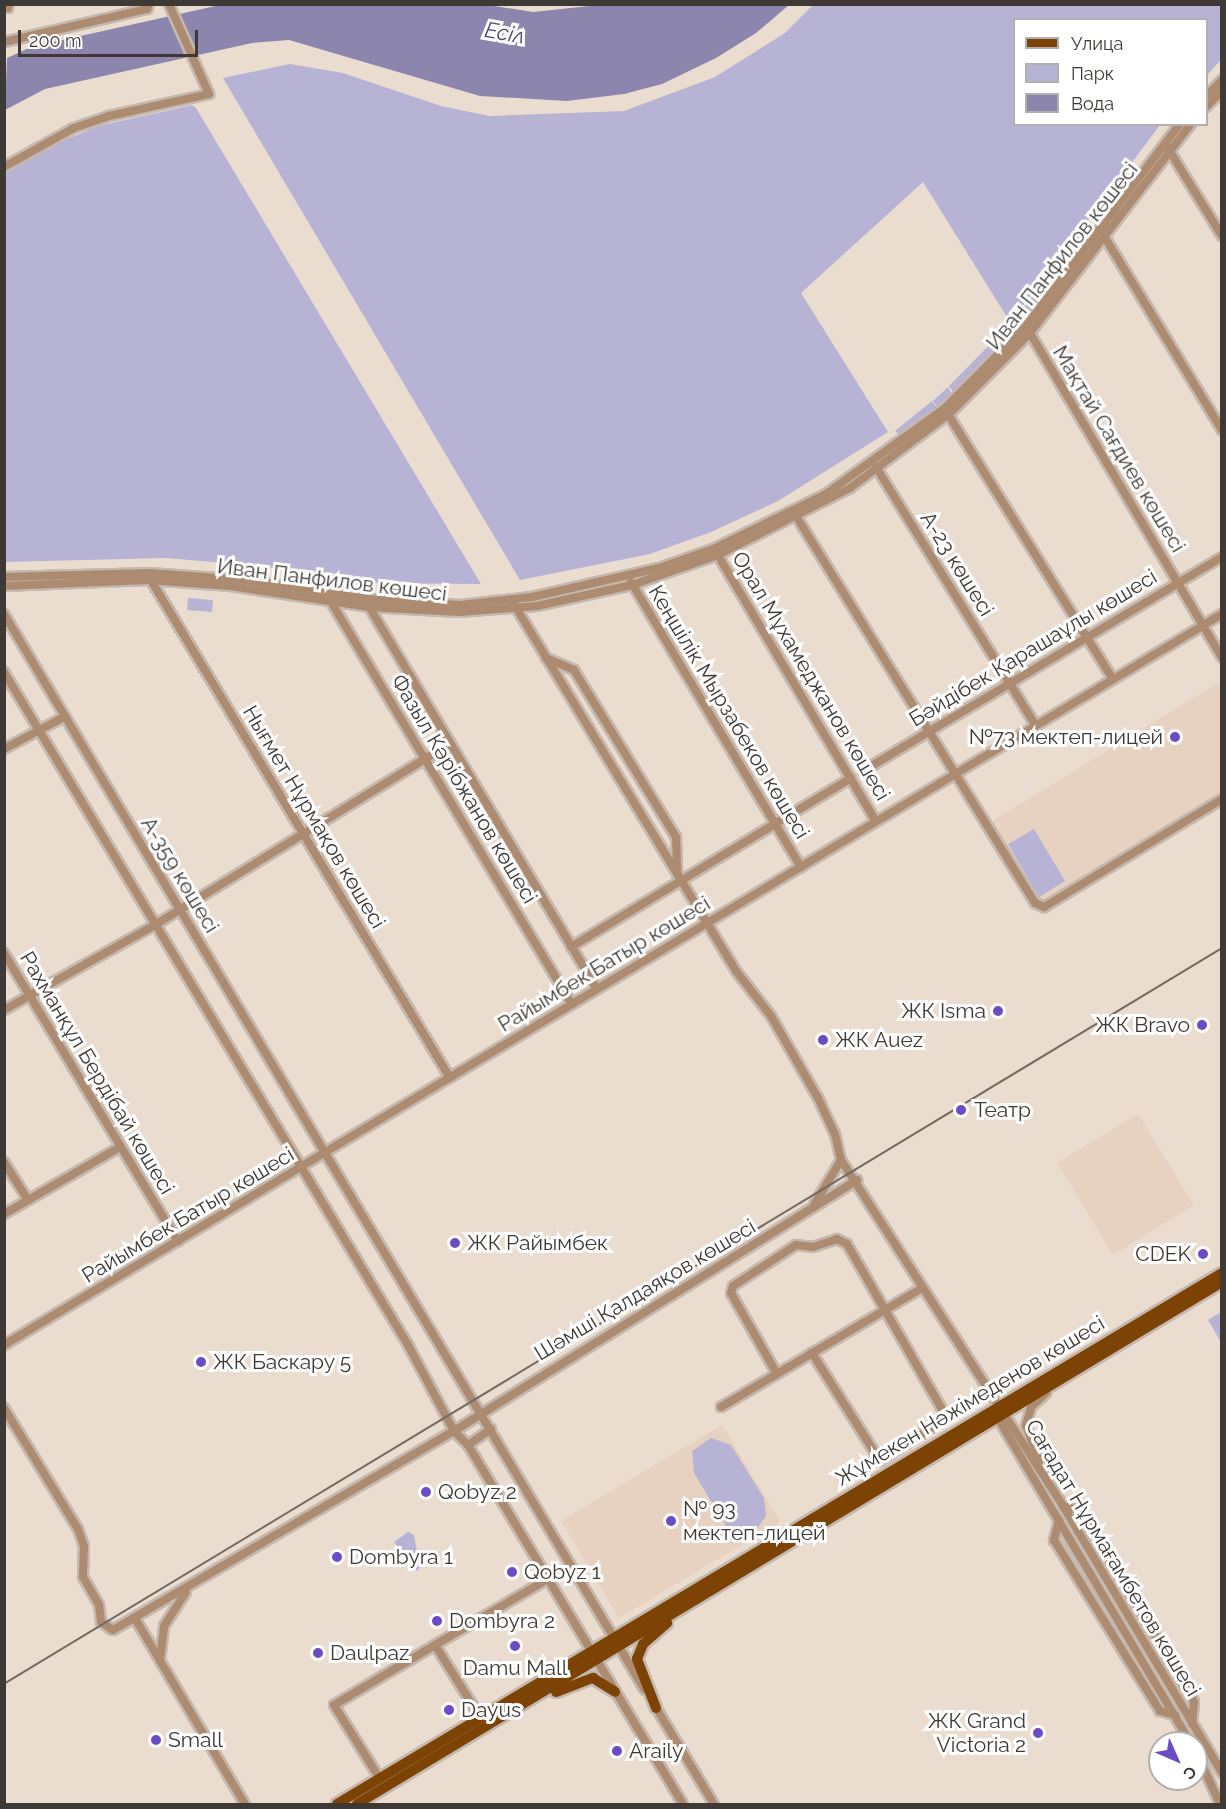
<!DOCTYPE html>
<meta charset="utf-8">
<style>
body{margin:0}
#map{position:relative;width:1226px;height:1809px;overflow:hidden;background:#ebdcd0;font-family:Raleway,sans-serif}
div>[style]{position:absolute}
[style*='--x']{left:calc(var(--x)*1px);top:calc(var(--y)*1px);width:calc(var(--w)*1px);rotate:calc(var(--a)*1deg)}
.built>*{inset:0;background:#e7d1c0}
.green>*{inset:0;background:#b7b3d5}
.water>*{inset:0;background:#8c86af}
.roads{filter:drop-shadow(2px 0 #c5b8ae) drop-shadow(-2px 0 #c5b8ae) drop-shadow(0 2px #c5b8ae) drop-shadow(0 -2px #c5b8ae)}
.minor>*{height:8px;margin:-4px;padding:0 4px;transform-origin:4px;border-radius:4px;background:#ac8b71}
.major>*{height:10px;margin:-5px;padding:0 5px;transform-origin:5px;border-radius:5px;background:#7c4304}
.tram>*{height:1.5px;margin:-0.75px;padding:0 0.75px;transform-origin:0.75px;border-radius:0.75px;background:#736a64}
.dots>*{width:16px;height:16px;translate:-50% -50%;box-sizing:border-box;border:3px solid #fff;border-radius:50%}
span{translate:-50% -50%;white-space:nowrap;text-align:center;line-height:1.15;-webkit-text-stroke:6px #fff;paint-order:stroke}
.street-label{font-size:21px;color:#3f3935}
.poi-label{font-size:21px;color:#3f3935}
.right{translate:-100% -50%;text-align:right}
.left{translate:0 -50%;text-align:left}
.water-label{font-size:22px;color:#52467e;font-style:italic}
.frame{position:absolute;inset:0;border:6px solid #3f3935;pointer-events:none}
.legend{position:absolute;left:1013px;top:18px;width:195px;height:108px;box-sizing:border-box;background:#fff;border:2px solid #b2b0ae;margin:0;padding:8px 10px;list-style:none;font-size:18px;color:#3f3935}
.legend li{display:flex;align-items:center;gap:12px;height:30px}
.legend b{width:30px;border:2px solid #b2b0ae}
.north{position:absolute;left:1148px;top:1731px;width:60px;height:60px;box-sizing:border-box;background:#fff;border:2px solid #b2b0ae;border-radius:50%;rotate:135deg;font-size:16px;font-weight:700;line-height:24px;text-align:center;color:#3f3935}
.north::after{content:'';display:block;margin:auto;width:21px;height:27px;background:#6d4bc4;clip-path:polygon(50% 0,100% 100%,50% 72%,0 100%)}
.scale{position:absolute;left:18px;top:30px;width:180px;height:27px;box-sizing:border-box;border:3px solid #3f3935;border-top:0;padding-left:8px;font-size:18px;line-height:21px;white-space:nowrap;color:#3f3935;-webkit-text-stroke:4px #fff;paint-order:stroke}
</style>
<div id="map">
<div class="built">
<i style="clip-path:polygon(1221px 681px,1221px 793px,1040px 903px,989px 823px)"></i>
<i style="clip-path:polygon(1138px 1114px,1194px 1205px,1113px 1255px,1057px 1163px)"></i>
<i style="clip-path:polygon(722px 1425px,780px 1522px,619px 1618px,561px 1521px)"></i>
</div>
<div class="green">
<i style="clip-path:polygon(813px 5px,1221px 5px,1221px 60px,1207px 75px,1206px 20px,1014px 20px,1014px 124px,1160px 125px,1081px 230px,1086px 237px,1073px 254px,1068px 254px,1031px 311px,1029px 313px,1024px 307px,1075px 239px,1010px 322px,923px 182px,801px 293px,888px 432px,778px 501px,711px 532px,650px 554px,520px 580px,223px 78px,290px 64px,343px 73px,441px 106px,489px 116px,624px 111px,715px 77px,785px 33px)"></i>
<i style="clip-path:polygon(192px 105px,196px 108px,481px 584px,365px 583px,260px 566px,166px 558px,5px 562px,5px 174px,42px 150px,98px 126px)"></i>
<i style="clip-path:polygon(1024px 308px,1028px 315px,1015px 331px,1010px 324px)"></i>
<i style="clip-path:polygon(1009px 325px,1013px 332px,954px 393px,949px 386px)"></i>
<i style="clip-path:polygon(948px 387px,952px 394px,937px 407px,933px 401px)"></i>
<i style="clip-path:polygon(932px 401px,937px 408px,903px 435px,897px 433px,895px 431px)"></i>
<i style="clip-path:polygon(188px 598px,213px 600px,212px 612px,187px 610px)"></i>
<i style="clip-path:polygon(1034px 829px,1065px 881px,1039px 897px,1008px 844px)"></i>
<i style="clip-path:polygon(1221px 1312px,1221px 1342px,1208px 1320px)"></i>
<i style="clip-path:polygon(711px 1438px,731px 1445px,764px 1498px,766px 1516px,755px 1531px,741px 1534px,728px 1529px,694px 1473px,692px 1451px)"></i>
<i style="clip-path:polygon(408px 1532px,414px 1535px,417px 1552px,426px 1561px,417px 1571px,394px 1542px)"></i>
</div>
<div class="water">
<i style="clip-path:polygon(482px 4px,533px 12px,608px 4px,789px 5px,756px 33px,716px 58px,662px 84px,624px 94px,567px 101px,480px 96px,289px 40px,252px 43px,45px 89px,5px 110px,7px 58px,31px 47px,220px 5px)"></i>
</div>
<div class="roads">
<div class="minor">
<i style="--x:8;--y:8;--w:4;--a:-76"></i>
<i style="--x:4;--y:42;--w:147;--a:-13"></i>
<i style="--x:147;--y:9;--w:5;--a:-68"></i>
<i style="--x:1206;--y:96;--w:23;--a:-45"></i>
<i style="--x:1206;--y:107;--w:23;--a:-45"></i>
<i style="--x:1166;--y:145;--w:107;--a:58.4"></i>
<i style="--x:4;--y:167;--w:80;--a:-29.1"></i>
<i style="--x:74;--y:128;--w:37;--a:-19"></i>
<i style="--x:109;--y:116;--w:102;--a:-12.4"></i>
<i style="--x:209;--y:94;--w:98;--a:-114"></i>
<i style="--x:1101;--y:231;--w:233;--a:58.7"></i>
<i style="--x:1030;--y:333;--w:377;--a:59.4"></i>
<i style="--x:946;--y:411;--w:316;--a:58.1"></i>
<i style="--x:876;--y:467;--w:304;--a:58.3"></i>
<i style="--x:796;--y:516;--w:455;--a:58.3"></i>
<i style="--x:1035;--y:903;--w:10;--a:24"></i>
<i style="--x:1044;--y:907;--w:208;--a:-31.2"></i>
<i style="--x:716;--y:552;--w:313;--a:59.3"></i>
<i style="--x:4;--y:577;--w:146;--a:-1.6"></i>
<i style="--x:150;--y:573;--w:95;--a:4.2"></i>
<i style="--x:245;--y:580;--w:123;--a:8.9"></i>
<i style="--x:367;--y:599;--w:93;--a:3.7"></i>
<i style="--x:460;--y:605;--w:72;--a:-6.3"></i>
<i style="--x:532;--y:597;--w:130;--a:-12.9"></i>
<i style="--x:659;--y:568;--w:57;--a:-19.4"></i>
<i style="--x:713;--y:549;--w:126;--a:-26"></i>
<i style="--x:826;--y:494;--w:145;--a:-35.8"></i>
<i style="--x:944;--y:409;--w:117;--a:-45.3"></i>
<i style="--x:1026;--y:326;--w:254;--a:-52.7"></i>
<i style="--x:149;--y:577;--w:584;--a:59"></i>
<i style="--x:631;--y:582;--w:332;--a:59.2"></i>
<i style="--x:4;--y:586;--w:145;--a:-2.4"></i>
<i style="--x:149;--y:580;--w:81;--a:4.2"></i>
<i style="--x:230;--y:586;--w:141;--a:8.6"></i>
<i style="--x:369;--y:607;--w:90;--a:3.2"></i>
<i style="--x:459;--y:612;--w:78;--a:-4.4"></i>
<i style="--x:537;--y:606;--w:97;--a:-12.5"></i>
<i style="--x:632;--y:585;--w:91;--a:-19.2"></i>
<i style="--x:718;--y:555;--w:148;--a:-26.9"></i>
<i style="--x:850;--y:488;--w:124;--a:-36.8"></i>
<i style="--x:949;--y:414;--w:115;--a:-45"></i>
<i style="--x:1030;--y:333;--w:264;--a:-52.4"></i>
<i style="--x:328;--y:597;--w:473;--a:59.1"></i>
<i style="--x:512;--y:601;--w:433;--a:58.8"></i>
<i style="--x:736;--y:971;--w:57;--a:52.1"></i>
<i style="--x:771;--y:1016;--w:95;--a:60.2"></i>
<i style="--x:818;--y:1098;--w:40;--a:65"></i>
<i style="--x:835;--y:1134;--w:27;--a:77"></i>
<i style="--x:841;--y:1160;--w:411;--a:57.3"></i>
<i style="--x:1063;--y:1506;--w:311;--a:59.2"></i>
<i style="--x:368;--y:605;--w:446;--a:59.2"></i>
<i style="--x:4;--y:614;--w:1252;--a:59.22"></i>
<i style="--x:546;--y:658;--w:30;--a:23"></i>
<i style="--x:574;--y:670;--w:196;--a:58.6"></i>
<i style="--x:676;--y:837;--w:37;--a:88"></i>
<i style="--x:4;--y:672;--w:785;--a:59.02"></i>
<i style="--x:408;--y:1345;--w:98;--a:61.9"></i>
<i style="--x:454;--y:1431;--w:475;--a:-31.9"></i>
<i style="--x:4;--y:749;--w:68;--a:-28.1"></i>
<i style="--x:863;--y:771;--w:418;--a:-30.8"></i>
<i style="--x:571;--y:947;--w:327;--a:-31.1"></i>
<i style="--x:4;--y:953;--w:337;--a:58.9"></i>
<i style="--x:4;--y:1010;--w:173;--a:-29.4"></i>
<i style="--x:155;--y:925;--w:345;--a:-31.6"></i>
<i style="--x:4;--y:1162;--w:45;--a:57.7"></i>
<i style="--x:814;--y:1205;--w:52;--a:-59"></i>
<i style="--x:4;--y:1214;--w:134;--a:-30"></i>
<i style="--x:4;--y:1345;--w:1421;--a:-30.97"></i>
<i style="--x:777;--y:1374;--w:93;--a:-119.6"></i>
<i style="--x:731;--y:1293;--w:7;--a:-74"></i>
<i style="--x:733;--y:1286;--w:75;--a:-33.1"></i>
<i style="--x:796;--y:1245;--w:17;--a:7"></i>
<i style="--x:813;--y:1247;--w:25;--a:-18"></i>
<i style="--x:837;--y:1239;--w:11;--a:27"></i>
<i style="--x:847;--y:1244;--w:201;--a:60.1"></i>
<i style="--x:947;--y:1418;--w:80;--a:147.3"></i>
<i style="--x:880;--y:1461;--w:128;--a:-122.2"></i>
<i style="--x:721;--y:1407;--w:234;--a:-30.6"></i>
<i style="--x:4;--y:1408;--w:142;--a:58.6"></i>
<i style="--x:78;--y:1529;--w:18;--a:71"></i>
<i style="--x:84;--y:1546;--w:31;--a:92"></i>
<i style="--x:83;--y:1577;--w:32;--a:60"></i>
<i style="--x:99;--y:1605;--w:17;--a:83"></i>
<i style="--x:101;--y:1622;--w:14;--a:34"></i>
<i style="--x:113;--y:1630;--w:395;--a:-30.3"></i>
<i style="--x:454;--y:1431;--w:20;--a:45"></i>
<i style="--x:996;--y:1415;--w:382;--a:59.3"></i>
<i style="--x:491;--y:1429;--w:28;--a:145"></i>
<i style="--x:468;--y:1445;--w:418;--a:59.1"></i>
<i style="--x:1039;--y:1461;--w:38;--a:-110"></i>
<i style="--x:1026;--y:1425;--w:19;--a:-74"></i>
<i style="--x:1031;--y:1407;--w:21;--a:-43"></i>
<i style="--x:1063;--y:1506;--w:18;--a:16"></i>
<i style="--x:1080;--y:1511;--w:209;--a:58.9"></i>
<i style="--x:1188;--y:1690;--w:13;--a:63"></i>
<i style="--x:1194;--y:1702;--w:22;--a:95"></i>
<i style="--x:1059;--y:1520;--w:21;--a:104"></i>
<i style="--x:1054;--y:1540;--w:201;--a:58.2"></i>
<i style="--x:1160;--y:1711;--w:16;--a:15"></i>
<i style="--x:136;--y:1620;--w:214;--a:59.4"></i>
<i style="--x:160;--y:1660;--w:34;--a:-83"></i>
<i style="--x:164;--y:1626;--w:40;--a:-57.1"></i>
<i style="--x:655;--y:1706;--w:114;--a:59"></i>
<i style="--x:480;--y:1717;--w:85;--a:-122"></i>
<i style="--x:435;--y:1645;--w:131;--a:-30.3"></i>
<i style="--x:1197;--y:1754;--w:55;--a:65.3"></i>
<i style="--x:380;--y:1779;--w:87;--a:-121.9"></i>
<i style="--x:334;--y:1705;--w:117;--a:-30.7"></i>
</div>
<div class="major">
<i style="--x:556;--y:1692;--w:40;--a:-21"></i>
<i style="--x:593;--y:1678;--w:26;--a:32"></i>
<i style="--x:656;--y:1708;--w:53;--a:-111.2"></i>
<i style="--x:637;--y:1659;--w:16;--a:-68"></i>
<i style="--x:643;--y:1644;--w:32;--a:-41"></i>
<i style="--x:337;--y:1804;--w:1032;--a:-30.96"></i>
<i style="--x:357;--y:1804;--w:1010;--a:-31.11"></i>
</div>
</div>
<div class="tram">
<i style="--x:4;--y:1684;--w:1423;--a:-31.14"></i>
</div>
<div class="dots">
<i style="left:1175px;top:737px;background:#6d4bc4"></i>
<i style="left:998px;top:1011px;background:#6d4bc4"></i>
<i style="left:1202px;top:1025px;background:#6d4bc4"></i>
<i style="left:823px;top:1040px;background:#6d4bc4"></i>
<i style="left:961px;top:1110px;background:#6d4bc4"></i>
<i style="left:455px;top:1243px;background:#6d4bc4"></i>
<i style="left:1203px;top:1254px;background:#6d4bc4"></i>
<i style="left:201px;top:1362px;background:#6d4bc4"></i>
<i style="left:426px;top:1492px;background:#6d4bc4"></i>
<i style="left:671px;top:1521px;background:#6d4bc4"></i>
<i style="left:337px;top:1557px;background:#6d4bc4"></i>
<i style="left:512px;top:1572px;background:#6d4bc4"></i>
<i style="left:437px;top:1621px;background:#6d4bc4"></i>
<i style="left:515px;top:1646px;background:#6d4bc4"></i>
<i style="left:318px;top:1653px;background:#6d4bc4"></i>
<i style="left:449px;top:1710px;background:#6d4bc4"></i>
<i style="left:1038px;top:1733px;background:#6d4bc4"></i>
<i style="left:156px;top:1740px;background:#6d4bc4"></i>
<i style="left:617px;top:1751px;background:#6d4bc4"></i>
</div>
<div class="street-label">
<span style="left:1062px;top:256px;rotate:-52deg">Иван Панфилов көшесі</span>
<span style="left:1119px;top:449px;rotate:59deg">Мақтай Сағдиев көшесі</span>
<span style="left:957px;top:564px;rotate:58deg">А-23 көшесі</span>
<span style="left:332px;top:580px;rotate:7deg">Иван Панфилов көшесі</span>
<span style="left:1033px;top:648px;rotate:-31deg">Бәйдібек Қарашаұлы көшесі</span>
<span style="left:811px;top:676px;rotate:59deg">Орал Мұхамеджанов көшесі</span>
<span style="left:729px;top:712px;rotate:59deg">Кеңшілік Мырзабеков көшесі</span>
<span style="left:464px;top:789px;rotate:59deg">Фазыл Кәрібжанов көшесі</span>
<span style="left:314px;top:817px;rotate:59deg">Нығмет Нұрмақов көшесі</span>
<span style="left:180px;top:875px;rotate:59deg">А-359 көшесі</span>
<span style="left:604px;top:964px;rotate:-31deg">Райымбек Батыр көшесі</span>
<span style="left:97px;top:1073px;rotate:59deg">Рахманқұл Бердібай көшесі</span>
<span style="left:188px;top:1215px;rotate:-31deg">Райымбек Батыр көшесі</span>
<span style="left:645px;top:1290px;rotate:-31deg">Шәмші Қалдаяқов көшесі</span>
<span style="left:970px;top:1401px;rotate:-31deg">Жұмекен Нәжімеденов көшесі</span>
<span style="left:1113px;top:1558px;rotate:59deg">Сағадат Нұрмағамбетов көшесі</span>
</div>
<div class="poi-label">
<span class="right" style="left:1163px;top:737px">№73 мектеп-лицей</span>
<span class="right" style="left:986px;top:1011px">ЖК Isma</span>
<span class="right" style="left:1190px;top:1025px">ЖК Bravo</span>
<span class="left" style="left:835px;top:1040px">ЖК Auez</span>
<span class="left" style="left:974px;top:1110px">Театр</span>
<span class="left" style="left:467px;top:1243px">ЖК Райымбек</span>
<span class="right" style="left:1191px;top:1254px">CDEK</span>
<span class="left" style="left:213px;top:1362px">ЖК Баскару 5</span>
<span class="left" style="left:438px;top:1492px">Qobyz 2</span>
<span class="left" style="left:683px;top:1521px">№ 93<br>мектеп-лицей</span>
<span class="left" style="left:349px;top:1557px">Dombyra 1</span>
<span class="left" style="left:524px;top:1572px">Qobyz 1</span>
<span class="left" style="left:449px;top:1621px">Dombyra 2</span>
<span class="left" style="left:330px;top:1653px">Daulpaz</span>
<span style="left:515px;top:1668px">Damu Mall</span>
<span class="left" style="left:461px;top:1710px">Dayus</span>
<span class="right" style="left:1026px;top:1733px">ЖК Grand<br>Victoria 2</span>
<span class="left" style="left:168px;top:1740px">Small</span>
<span class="left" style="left:629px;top:1751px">Araily</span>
</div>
<div class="water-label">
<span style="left:505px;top:33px;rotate:10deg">Есіл</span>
</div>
<div class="frame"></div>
<ul class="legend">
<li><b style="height:8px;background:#7c4304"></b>Улица</li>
<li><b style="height:16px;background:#b7b3d5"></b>Парк</li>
<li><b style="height:16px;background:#8c86af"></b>Вода</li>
</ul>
<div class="north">С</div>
<div class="scale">200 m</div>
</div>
